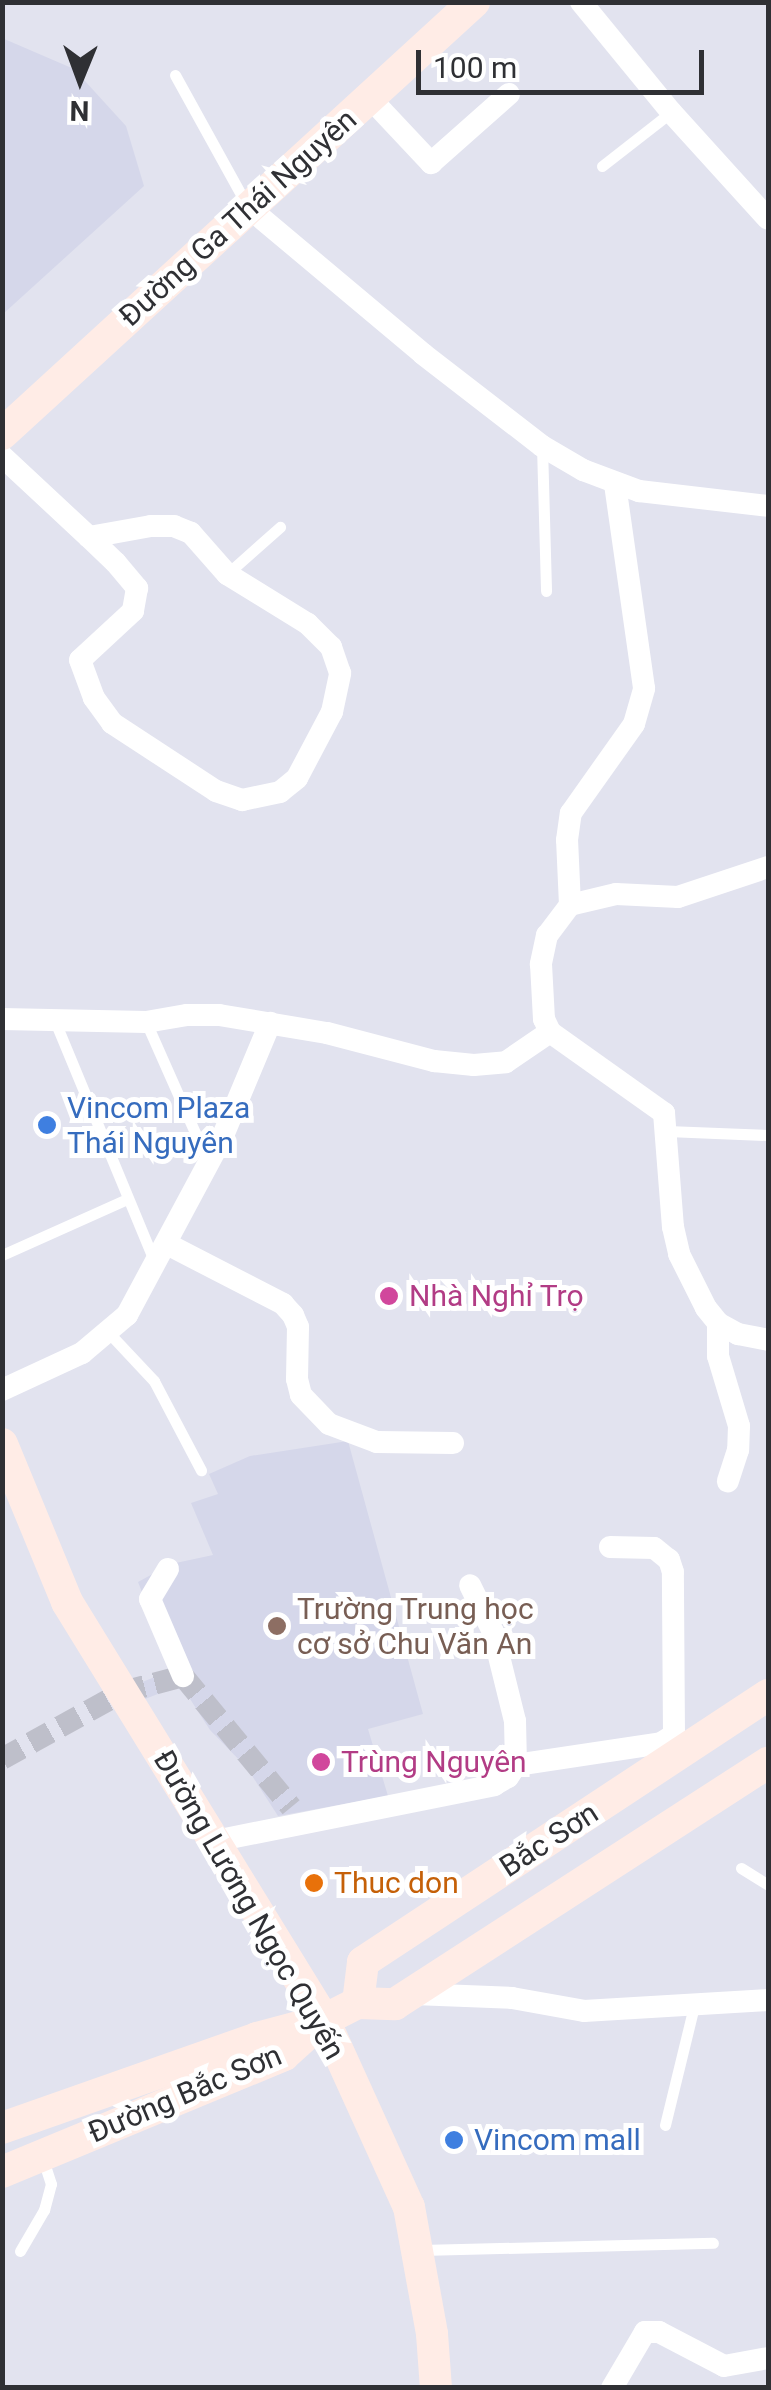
<!DOCTYPE html>
<meta charset="utf-8">
<style>
body{margin:0}
#map{position:relative;width:771px;height:2390px;overflow:hidden;background:#e2e3ef;font-family:Roboto,sans-serif}
div>[style]{position:absolute}
[style*='--x']{left:calc(var(--x)*1px);top:calc(var(--y)*1px);width:calc(var(--w)*1px);rotate:calc(var(--a)*1deg)}
.built>*{inset:0;background:#d5d7ea}
.street-tunnel>*{height:22px;margin-top:-11px;transform-origin:0;background:repeating-linear-gradient(90deg,#bebfca 0 22px,transparent 0 33px)}
.lane>*{height:11px;margin:-5.5px;padding:0 5.5px;transform-origin:5.5px;border-radius:5.5px;background:#fff}
.street>*{height:22px;margin:-11px;padding:0 11px;transform-origin:11px;border-radius:11px;background:#fff}
.secondary>*{height:32px;margin:-16px;padding:0 16px;transform-origin:16px;border-radius:16px;background:#ffece6}
.dots>*{width:28px;height:28px;translate:-50% -50%;box-sizing:border-box;border:5px solid #fff;border-radius:50%}
span{translate:-50% -50%;white-space:nowrap;text-align:center;line-height:1.15;-webkit-text-stroke:10px #fff;paint-order:stroke}
.street-label{font-size:30px;color:#2f3034}
.shop-label{font-size:30px;color:#366cbe}
.left{translate:0 -50%;text-align:left}
.hotel-label{font-size:30px;color:#b23c85}
.education-label{font-size:30px;color:#785e54}
.food-label{font-size:30px;color:#c56008}
.frame{position:absolute;inset:0;border:5px solid #2f3034;pointer-events:none}
.north{position:absolute;left:30px;top:30px;width:100px;height:100px;-webkit-text-stroke:8px #fff;paint-order:stroke;rotate:181deg;font-size:28px;font-weight:700;line-height:40px;text-align:center;color:#2f3034}
.north::after{content:'';display:block;margin:auto;width:35px;height:45px;background:#2f3034;clip-path:polygon(50% 0,100% 100%,50% 72%,0 100%)}
.scale{position:absolute;left:416px;top:50px;width:288px;height:45px;box-sizing:border-box;border:5px solid #2f3034;border-top:0;padding-left:12px;font-size:30px;line-height:35px;white-space:nowrap;color:#2f3034;-webkit-text-stroke:8px #fff;paint-order:stroke}
</style>
<div id="map">
<div class="built">
<i style="clip-path:polygon(2px 38px,74px 69px,126px 126px,144px 186px,3px 314px)"></i>
<i style="clip-path:polygon(348px 1441px,423px 1714px,368px 1729px,388px 1796px,278px 1816px,247px 1768px,210px 1730px,181px 1685px,145px 1699px,137px 1684px,173px 1670px,138px 1582px,171px 1564px,213px 1555px,191px 1503px,218px 1494px,209px 1474px,250px 1456px)"></i>
</div>
<div class="street-tunnel">
<i style="--x:2;--y:1759;--w:138;--a:-29"></i>
<i style="--x:123;--y:1692;--w:62;--a:-14.9"></i>
<i style="--x:183;--y:1676;--w:170;--a:50.5"></i>
</div>
<div class="lane">
<i style="--x:175;--y:75;--w:151;--a:61.1"></i>
<i style="--x:602;--y:166;--w:88;--a:-38"></i>
<i style="--x:542;--y:446;--w:145;--a:88.4"></i>
<i style="--x:227;--y:574;--w:71;--a:-41.6"></i>
<i style="--x:54;--y:1019;--w:261;--a:67.5"></i>
<i style="--x:146;--y:1022;--w:155;--a:66.1"></i>
<i style="--x:667;--y:1131;--w:101;--a:2.3"></i>
<i style="--x:2;--y:1255;--w:137;--a:-24.1"></i>
<i style="--x:109;--y:1333;--w:66;--a:46.8"></i>
<i style="--x:154;--y:1381;--w:101;--a:62.2"></i>
<i style="--x:741;--y:1868;--w:32;--a:32"></i>
<i style="--x:665;--y:2125;--w:122;--a:-76.3"></i>
<i style="--x:421;--y:2250;--w:292;--a:-1.4"></i>
<i style="--x:20;--y:2251;--w:48;--a:-59.7"></i>
<i style="--x:44;--y:2210;--w:27;--a:-75"></i>
<i style="--x:51;--y:2184;--w:26;--a:-108"></i>
</div>
<div class="street">
<i style="--x:581;--y:2;--w:142;--a:50.7"></i>
<i style="--x:671;--y:112;--w:144;--a:47.8"></i>
<i style="--x:369;--y:97;--w:91;--a:46.8"></i>
<i style="--x:431;--y:163;--w:104;--a:-41.5"></i>
<i style="--x:248;--y:207;--w:229;--a:40"></i>
<i style="--x:423;--y:354;--w:150;--a:37.7"></i>
<i style="--x:542;--y:446;--w:48;--a:30.3"></i>
<i style="--x:583;--y:470;--w:60;--a:20.6"></i>
<i style="--x:639;--y:491;--w:130;--a:6.6"></i>
<i style="--x:2;--y:456;--w:119;--a:43"></i>
<i style="--x:89;--y:537;--w:37;--a:44"></i>
<i style="--x:116;--y:563;--w:33;--a:50"></i>
<i style="--x:137;--y:588;--w:23;--a:100"></i>
<i style="--x:133;--y:611;--w:72;--a:137.2"></i>
<i style="--x:80;--y:660;--w:40;--a:69.8"></i>
<i style="--x:94;--y:698;--w:31;--a:54"></i>
<i style="--x:112;--y:723;--w:124;--a:33.2"></i>
<i style="--x:216;--y:791;--w:28;--a:19"></i>
<i style="--x:242;--y:800;--w:39;--a:-12"></i>
<i style="--x:280;--y:792;--w:22;--a:-39"></i>
<i style="--x:297;--y:778;--w:75;--a:-62.1"></i>
<i style="--x:332;--y:712;--w:40;--a:-78"></i>
<i style="--x:340;--y:673;--w:28;--a:-109"></i>
<i style="--x:331;--y:647;--w:33;--a:-135"></i>
<i style="--x:308;--y:624;--w:95;--a:-148.3"></i>
<i style="--x:227;--y:574;--w:55;--a:-131.3"></i>
<i style="--x:191;--y:533;--w:18;--a:-158"></i>
<i style="--x:174;--y:526;--w:23;--a:180"></i>
<i style="--x:151;--y:526;--w:63;--a:169.9"></i>
<i style="--x:768;--y:867;--w:95;--a:161.6"></i>
<i style="--x:678;--y:897;--w:62;--a:-177.2"></i>
<i style="--x:616;--y:894;--w:47;--a:166.6"></i>
<i style="--x:570;--y:905;--w:38;--a:127"></i>
<i style="--x:547;--y:935;--w:30;--a:102"></i>
<i style="--x:541;--y:964;--w:55;--a:86.9"></i>
<i style="--x:544;--y:1019;--w:14;--a:65"></i>
<i style="--x:550;--y:1032;--w:140;--a:35.4"></i>
<i style="--x:664;--y:1113;--w:114;--a:85.5"></i>
<i style="--x:673;--y:1227;--w:28;--a:77"></i>
<i style="--x:679;--y:1254;--w:60;--a:63.4"></i>
<i style="--x:706;--y:1308;--w:19;--a:51"></i>
<i style="--x:718;--y:1323;--w:23;--a:29"></i>
<i style="--x:738;--y:1334;--w:31;--a:11"></i>
<i style="--x:570;--y:905;--w:65;--a:-92.6"></i>
<i style="--x:567;--y:840;--w:27;--a:-82"></i>
<i style="--x:571;--y:813;--w:109;--a:-54.7"></i>
<i style="--x:634;--y:724;--w:37;--a:-74"></i>
<i style="--x:644;--y:688;--w:206;--a:-98.1"></i>
<i style="--x:2;--y:1019;--w:144;--a:1.2"></i>
<i style="--x:146;--y:1022;--w:42;--a:-9.7"></i>
<i style="--x:187;--y:1015;--w:32;--a:0"></i>
<i style="--x:219;--y:1015;--w:109;--a:9.5"></i>
<i style="--x:327;--y:1033;--w:111;--a:14.7"></i>
<i style="--x:434;--y:1061;--w:40;--a:5.7"></i>
<i style="--x:474;--y:1065;--w:32;--a:-5"></i>
<i style="--x:506;--y:1062;--w:53;--a:-34.3"></i>
<i style="--x:167;--y:1244;--w:131;--a:27.3"></i>
<i style="--x:283;--y:1304;--w:15;--a:48"></i>
<i style="--x:293;--y:1315;--w:13;--a:67"></i>
<i style="--x:298;--y:1327;--w:52;--a:91.1"></i>
<i style="--x:297;--y:1379;--w:16;--a:76"></i>
<i style="--x:301;--y:1395;--w:40;--a:46"></i>
<i style="--x:329;--y:1424;--w:51;--a:20.6"></i>
<i style="--x:377;--y:1442;--w:76;--a:0.8"></i>
<i style="--x:718;--y:1323;--w:33;--a:90"></i>
<i style="--x:718;--y:1356;--w:73;--a:73.3"></i>
<i style="--x:739;--y:1426;--w:24;--a:92"></i>
<i style="--x:738;--y:1450;--w:33;--a:108"></i>
<i style="--x:2;--y:1390;--w:88;--a:-24.8"></i>
<i style="--x:82;--y:1353;--w:59;--a:-40.2"></i>
<i style="--x:127;--y:1315;--w:201;--a:-61.8"></i>
<i style="--x:222;--y:1138;--w:125;--a:-67.3"></i>
<i style="--x:168;--y:1569;--w:35;--a:121"></i>
<i style="--x:150;--y:1599;--w:84;--a:66.8"></i>
<i style="--x:516;--y:1765;--w:147;--a:-8.6"></i>
<i style="--x:661;--y:1743;--w:15;--a:-32"></i>
<i style="--x:674;--y:1735;--w:163;--a:-90.4"></i>
<i style="--x:673;--y:1572;--w:13;--a:-108"></i>
<i style="--x:669;--y:1560;--w:19;--a:-141"></i>
<i style="--x:654;--y:1548;--w:44;--a:-178.7"></i>
<i style="--x:215;--y:1841;--w:285;--a:-11.3"></i>
<i style="--x:494;--y:1785;--w:16;--a:-30"></i>
<i style="--x:508;--y:1777;--w:14;--a:-56"></i>
<i style="--x:516;--y:1765;--w:44;--a:-91.3"></i>
<i style="--x:515;--y:1721;--w:92;--a:-103.9"></i>
<i style="--x:493;--y:1632;--w:52;--a:-116.1"></i>
<i style="--x:414;--y:1994;--w:98;--a:2.3"></i>
<i style="--x:512;--y:1998;--w:73;--a:10.2"></i>
<i style="--x:584;--y:2011;--w:184;--a:-3.4"></i>
<i style="--x:612;--y:2388;--w:65;--a:-59.5"></i>
<i style="--x:645;--y:2332;--w:14;--a:0"></i>
<i style="--x:659;--y:2332;--w:73;--a:27.6"></i>
<i style="--x:724;--y:2366;--w:45;--a:-10.3"></i>
</div>
<div class="secondary">
<i style="--x:2;--y:434;--w:640;--a:-42.47"></i>
<i style="--x:2;--y:1444;--w:171;--a:67.6"></i>
<i style="--x:67;--y:1602;--w:491;--a:58.4"></i>
<i style="--x:324;--y:2020;--w:205;--a:65.6"></i>
<i style="--x:409;--y:2207;--w:129;--a:79.7"></i>
<i style="--x:432;--y:2334;--w:54;--a:85.8"></i>
<i style="--x:358;--y:2003;--w:41;--a:-83"></i>
<i style="--x:363;--y:1962;--w:485;--a:-33.4"></i>
<i style="--x:2;--y:2128;--w:270;--a:-19.4"></i>
<i style="--x:257;--y:2038;--w:69;--a:-15"></i>
<i style="--x:324;--y:2020;--w:38;--a:-27"></i>
<i style="--x:358;--y:2003;--w:37;--a:2"></i>
<i style="--x:395;--y:2004;--w:444;--a:-32.9"></i>
<i style="--x:2;--y:2172;--w:305;--a:-22.5"></i>
<i style="--x:284;--y:2055;--w:43;--a:-42.2"></i>
</div>
<div class="dots">
<i style="left:47px;top:1125px;background:#3f7fe0"></i>
<i style="left:389px;top:1296px;background:#d1479c"></i>
<i style="left:277px;top:1626px;background:#8d6e63"></i>
<i style="left:321px;top:1762px;background:#d1479c"></i>
<i style="left:314px;top:1883px;background:#e8710a"></i>
<i style="left:454px;top:2140px;background:#3f7fe0"></i>
</div>
<div class="street-label">
<span style="left:238px;top:218px;rotate:-42deg">Đường Ga Thái Nguyên</span>
<span style="left:549px;top:1840px;rotate:-33deg">Bắc Sơn</span>
<span style="left:249px;top:1905px;rotate:60deg">Đường Lương Ngọc Quyến</span>
<span style="left:185px;top:2094px;rotate:-23deg">Đường Bắc Sơn</span>
</div>
<div class="shop-label">
<span class="left" style="left:67px;top:1125px">Vincom Plaza<br>Thái Nguyên</span>
<span class="left" style="left:474px;top:2140px">Vincom mall</span>
</div>
<div class="hotel-label">
<span class="left" style="left:409px;top:1296px">Nhà Nghỉ Trọ</span>
<span class="left" style="left:341px;top:1762px">Trùng Nguyên</span>
</div>
<div class="education-label">
<span class="left" style="left:297px;top:1626px">Trường Trung học<br>cơ sở Chu Văn An</span>
</div>
<div class="food-label">
<span class="left" style="left:334px;top:1883px">Thuc don</span>
</div>
<div class="frame"></div>
<div class="north">N</div>
<div class="scale">100 m</div>
</div>
